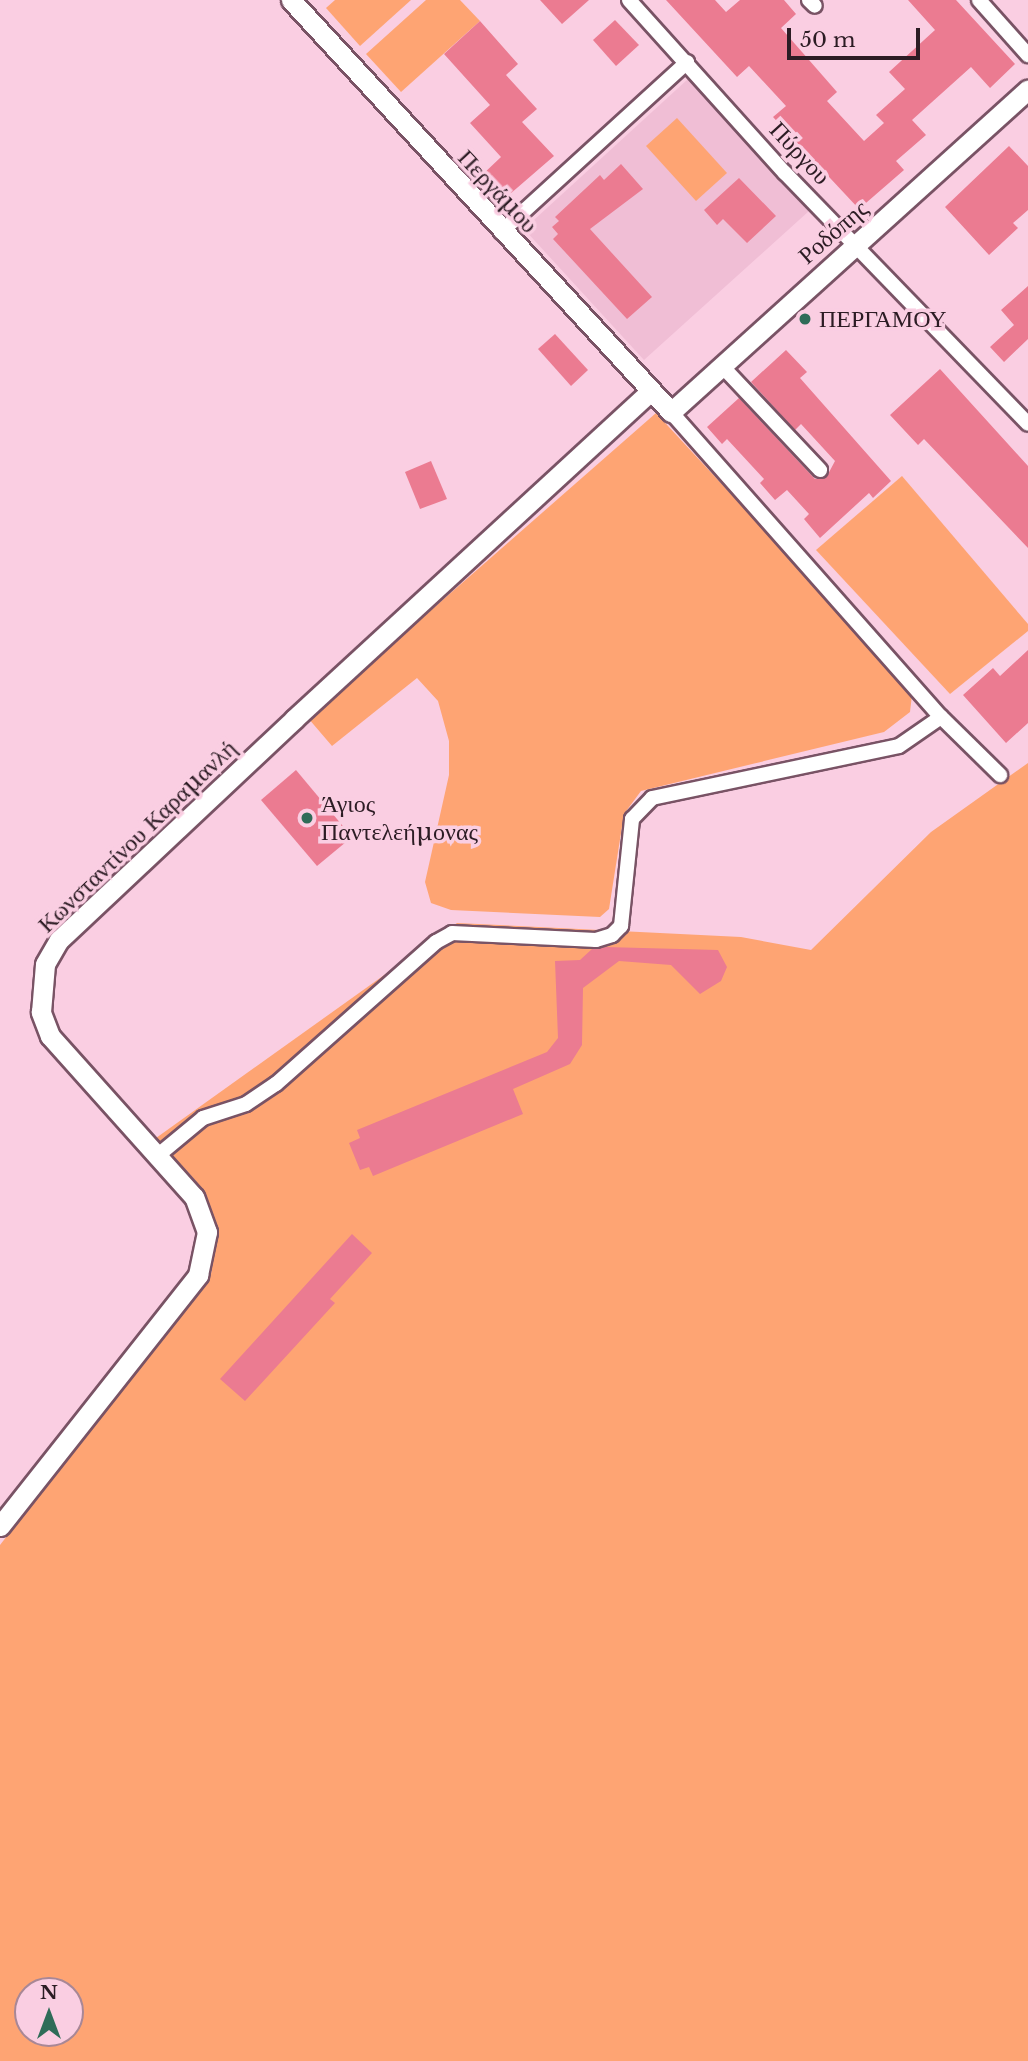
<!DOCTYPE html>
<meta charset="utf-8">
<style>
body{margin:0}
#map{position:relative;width:1028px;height:2061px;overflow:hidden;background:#facee2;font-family:"Libre Baskerville",serif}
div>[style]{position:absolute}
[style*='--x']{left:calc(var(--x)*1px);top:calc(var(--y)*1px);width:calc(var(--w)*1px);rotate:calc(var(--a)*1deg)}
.built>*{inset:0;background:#f0bed5}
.green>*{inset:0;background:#fea473}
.building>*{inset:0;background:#eb7b91}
.roads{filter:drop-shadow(2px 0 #795365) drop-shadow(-2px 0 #795365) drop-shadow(0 2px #795365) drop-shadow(0 -2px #795365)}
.street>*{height:14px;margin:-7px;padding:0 7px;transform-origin:7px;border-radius:7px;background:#fff}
.secondary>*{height:19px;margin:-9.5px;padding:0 9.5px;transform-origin:9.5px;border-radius:9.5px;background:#fff}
.dots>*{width:19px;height:19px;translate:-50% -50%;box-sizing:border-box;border:4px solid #facee2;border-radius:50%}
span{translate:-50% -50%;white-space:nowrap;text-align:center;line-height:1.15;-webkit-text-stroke:7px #facee2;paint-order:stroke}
.street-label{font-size:24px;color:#2c1c24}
.poi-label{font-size:24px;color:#2c1c24}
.left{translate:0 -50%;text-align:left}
.north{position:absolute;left:14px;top:1977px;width:70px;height:70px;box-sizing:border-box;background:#facee2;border:2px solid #a88796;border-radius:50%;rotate:0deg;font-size:19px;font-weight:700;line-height:28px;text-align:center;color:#2c1c24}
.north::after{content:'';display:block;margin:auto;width:24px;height:32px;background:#2f6c58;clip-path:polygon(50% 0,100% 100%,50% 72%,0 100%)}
.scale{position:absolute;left:787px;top:28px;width:133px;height:32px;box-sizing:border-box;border:4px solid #2c1c24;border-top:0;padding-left:9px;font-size:21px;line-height:24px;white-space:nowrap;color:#2c1c24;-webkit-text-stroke:5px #facee2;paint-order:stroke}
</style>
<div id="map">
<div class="built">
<i style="clip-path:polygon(688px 79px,809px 211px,644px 360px,524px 229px)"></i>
</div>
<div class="green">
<i style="clip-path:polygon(335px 0,411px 0,360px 46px,326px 8px)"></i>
<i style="clip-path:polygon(426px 0,460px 0,480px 21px,401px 92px,366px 54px)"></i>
<i style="clip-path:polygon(677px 118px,727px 173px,696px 201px,646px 146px)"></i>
<i style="clip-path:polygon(656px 413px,903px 680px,912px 695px,910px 712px,884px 732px,641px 791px,624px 814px,609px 909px,600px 917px,451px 910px,431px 903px,425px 882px,449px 775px,449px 741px,438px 701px,417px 678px,332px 746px,308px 718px)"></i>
<i style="clip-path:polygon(902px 476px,1028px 624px,1028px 631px,950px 694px,816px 550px)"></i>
<i style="clip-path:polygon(evenodd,1028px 763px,1028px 2061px,0 2061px,0 1545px,211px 1274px,217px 1233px,196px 1181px,156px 1138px,457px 923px,741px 937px,811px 950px,931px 832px,1028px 763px,28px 1991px,70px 1991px,70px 2033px,28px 2033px,28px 1991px)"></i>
</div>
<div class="building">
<i style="clip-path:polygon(540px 0,589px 0,562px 24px)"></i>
<i style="clip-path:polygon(666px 0,715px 0,726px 12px,740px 0,784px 0,796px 14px,781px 28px,837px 92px,827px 101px,864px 141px,884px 123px,876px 115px,905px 89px,889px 72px,935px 30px,908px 0,956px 0,1015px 64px,990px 88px,971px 67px,912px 120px,926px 135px,896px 161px,904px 170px,859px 209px,773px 117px,786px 106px,749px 66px,737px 77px)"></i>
<i style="clip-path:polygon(615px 20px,639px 45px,616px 66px,593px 40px)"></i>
<i style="clip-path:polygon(480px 21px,518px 64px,506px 75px,537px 109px,522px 122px,554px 156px,503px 200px,481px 176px,501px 157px,470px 123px,490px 105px,444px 54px)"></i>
<i style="clip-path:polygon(1009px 146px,1028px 166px,1028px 210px,1013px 223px,1018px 228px,989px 255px,945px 207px)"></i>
<i style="clip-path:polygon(621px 164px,643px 189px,590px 229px,652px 297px,627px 319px,553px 239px,558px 234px,552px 227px,559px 221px,555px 217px,600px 175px,604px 180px)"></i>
<i style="clip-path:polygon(739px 178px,776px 216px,747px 243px,723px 219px,717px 225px,704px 210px)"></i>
<i style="clip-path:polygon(1028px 286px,1028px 339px,1004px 362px,990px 347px,1014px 325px,1001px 310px)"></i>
<i style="clip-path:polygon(555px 334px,588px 370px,571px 386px,538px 349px)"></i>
<i style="clip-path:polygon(786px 350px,807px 372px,800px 378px,891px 481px,873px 498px,869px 493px,820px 538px,804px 519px,809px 514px,787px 490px,775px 500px,760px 483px,764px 479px,727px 439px,722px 444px,707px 427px,739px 398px,815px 479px,827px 476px,835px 461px,801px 424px,795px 430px,751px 382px)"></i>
<i style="clip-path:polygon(940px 369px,1028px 466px,1028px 548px,924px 439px,918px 445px,890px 415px)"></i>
<i style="clip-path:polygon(431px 461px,447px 499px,420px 509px,405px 472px)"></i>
<i style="clip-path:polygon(1028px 650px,1028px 723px,1006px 743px,963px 695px,993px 668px,1000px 676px)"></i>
<i style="clip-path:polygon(296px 770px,352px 837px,317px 866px,261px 800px)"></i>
<i style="clip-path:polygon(605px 947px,718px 950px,727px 967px,721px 981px,700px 994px,671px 965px,619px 961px,583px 988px,582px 1045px,570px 1064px,513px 1089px,523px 1114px,373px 1176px,369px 1167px,360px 1170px,349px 1143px,360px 1138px,357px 1130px,547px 1052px,558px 1038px,555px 961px,580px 960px,592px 949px)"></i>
<i style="clip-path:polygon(352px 1234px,372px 1253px,330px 1299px,335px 1303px,245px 1401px,220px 1379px)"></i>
</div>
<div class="roads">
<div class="street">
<i style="--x:629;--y:0;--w:233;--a:48"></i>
<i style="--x:785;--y:173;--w:349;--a:45.9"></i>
<i style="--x:809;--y:0;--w:8;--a:45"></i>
<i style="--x:979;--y:0;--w:74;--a:48.3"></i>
<i style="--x:501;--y:232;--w:252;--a:-42.4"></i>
<i style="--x:722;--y:366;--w:143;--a:46.7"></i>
<i style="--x:671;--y:412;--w:407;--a:48.5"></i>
<i style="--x:941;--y:717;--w:83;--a:44.5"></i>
<i style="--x:156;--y:1157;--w:61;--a:-39.7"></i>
<i style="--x:203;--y:1118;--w:45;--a:-18"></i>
<i style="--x:246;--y:1104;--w:36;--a:-34"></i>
<i style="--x:276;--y:1084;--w:214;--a:-41.6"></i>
<i style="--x:436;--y:942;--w:18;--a:-29"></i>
<i style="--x:452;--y:933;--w:144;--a:2.8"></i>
<i style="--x:596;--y:940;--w:17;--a:-17"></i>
<i style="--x:612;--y:935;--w:13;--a:-45"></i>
<i style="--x:621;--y:926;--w:108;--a:-84.1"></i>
<i style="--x:632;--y:819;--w:29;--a:-46"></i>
<i style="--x:652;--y:798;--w:252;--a:-11.9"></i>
<i style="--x:899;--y:746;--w:51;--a:-34.6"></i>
</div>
<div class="secondary">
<i style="--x:291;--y:0;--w:560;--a:47.31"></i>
<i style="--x:671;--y:412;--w:481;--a:-42.1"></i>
<i style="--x:0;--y:1526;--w:320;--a:-51.7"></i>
<i style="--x:198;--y:1275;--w:44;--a:-78.2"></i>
<i style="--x:207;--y:1232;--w:37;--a:-110"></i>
<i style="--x:194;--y:1197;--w:216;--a:-131.8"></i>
<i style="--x:50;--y:1036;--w:26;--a:-111"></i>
<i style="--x:41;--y:1012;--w:48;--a:-85.2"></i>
<i style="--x:45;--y:964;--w:28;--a:-60"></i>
<i style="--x:59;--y:940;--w:323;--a:-43.2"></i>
<i style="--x:294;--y:719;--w:485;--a:-42.6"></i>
</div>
</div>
<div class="dots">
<i style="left:805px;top:319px;background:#2f6c58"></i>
<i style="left:307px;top:818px;background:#2f6c58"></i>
</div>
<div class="street-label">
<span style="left:800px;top:153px;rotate:47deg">Πύργου</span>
<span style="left:498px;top:191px;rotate:47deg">Περγάμου</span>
<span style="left:833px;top:232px;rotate:-41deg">Ροδόπης</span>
<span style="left:137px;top:836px;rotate:-44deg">Κωνσταντίνου Καραμανλή</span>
</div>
<div class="poi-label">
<span class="left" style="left:819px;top:319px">ΠΕΡΓΑΜΟΥ</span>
<span class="left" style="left:321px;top:818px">Άγιος<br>Παντελεήμονας</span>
</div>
<div class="north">N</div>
<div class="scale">50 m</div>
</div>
